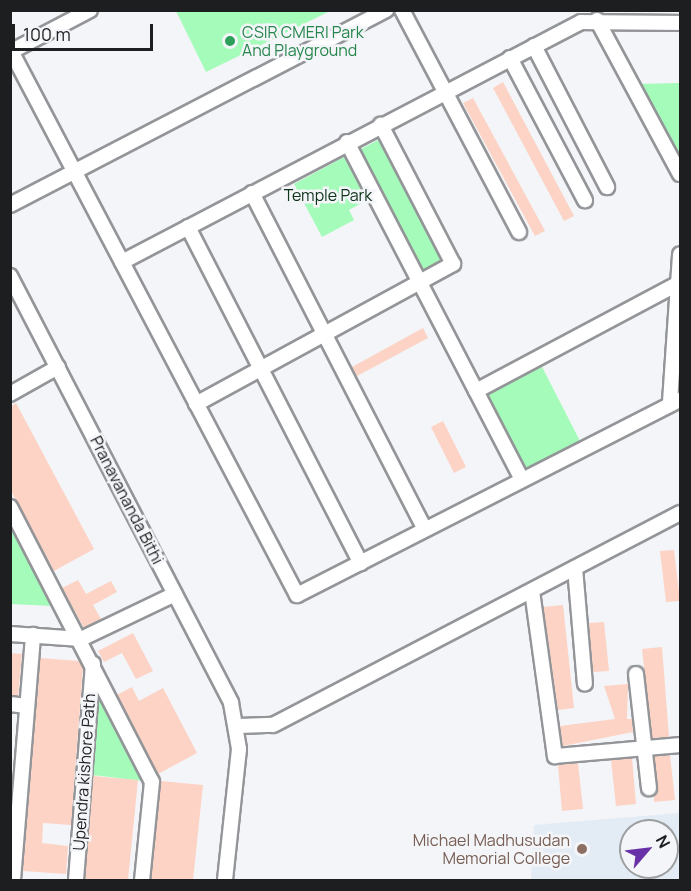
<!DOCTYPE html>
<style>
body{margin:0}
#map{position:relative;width:691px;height:891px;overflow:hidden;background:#f3f5f8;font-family:Manrope,sans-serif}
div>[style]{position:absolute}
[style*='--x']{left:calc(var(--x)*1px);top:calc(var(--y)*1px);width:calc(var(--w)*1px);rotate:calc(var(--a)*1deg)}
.built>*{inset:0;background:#e3ebf4}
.green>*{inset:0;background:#a5fbb9}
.building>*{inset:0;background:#fcd3c4}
.roads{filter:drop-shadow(2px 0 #939598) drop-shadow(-2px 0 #939598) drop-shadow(0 2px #939598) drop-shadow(0 -2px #939598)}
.minor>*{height:14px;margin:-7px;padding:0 7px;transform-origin:7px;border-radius:7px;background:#fff}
.dots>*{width:16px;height:16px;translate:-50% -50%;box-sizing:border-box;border:3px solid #f3f5f8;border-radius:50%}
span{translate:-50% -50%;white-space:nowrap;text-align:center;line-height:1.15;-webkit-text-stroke:5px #f3f5f8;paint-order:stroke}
.leisure-label{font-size:16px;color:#27864d}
.left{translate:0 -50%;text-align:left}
.park-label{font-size:16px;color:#0c3218}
.street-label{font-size:16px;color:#1d1e1f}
.education-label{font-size:16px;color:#785e54}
.right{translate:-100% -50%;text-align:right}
.frame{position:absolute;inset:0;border:12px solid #1d1e1f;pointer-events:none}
.north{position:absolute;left:619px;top:819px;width:60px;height:60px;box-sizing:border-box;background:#f3f5f8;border:2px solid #9d9fa1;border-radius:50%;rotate:62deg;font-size:16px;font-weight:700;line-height:24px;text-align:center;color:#1d1e1f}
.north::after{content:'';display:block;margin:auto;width:21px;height:27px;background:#6931a7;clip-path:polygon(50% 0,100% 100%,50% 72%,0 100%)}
.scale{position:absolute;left:12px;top:24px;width:141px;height:27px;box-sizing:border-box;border:3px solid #1d1e1f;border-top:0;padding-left:8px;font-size:18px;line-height:21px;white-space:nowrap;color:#1d1e1f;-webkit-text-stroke:4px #f3f5f8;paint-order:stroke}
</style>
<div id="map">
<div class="built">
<i style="clip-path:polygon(evenodd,680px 813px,680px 880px,531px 880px,534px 825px,680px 813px,631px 831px,667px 831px,667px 867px,631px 867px,631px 831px)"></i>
</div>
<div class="green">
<i style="clip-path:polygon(176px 11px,330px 11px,206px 72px)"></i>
<i style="clip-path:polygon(680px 83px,680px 128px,679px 167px,636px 84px)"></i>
<i style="clip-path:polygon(380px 139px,445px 264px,422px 276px,357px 151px)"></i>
<i style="clip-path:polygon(344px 157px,367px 200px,349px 210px,354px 220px,322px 237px,294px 184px)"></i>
<i style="clip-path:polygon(539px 361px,582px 445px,522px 479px,476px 391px)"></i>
<i style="clip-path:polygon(11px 524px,52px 606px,11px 604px)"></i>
<i style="clip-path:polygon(95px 674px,152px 782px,84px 774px)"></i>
</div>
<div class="building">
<i style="clip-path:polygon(503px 82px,574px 216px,564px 221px,493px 88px)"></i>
<i style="clip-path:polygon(473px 98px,545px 231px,535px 236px,463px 103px)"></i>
<i style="clip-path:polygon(423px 328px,428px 338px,357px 376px,352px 367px)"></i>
<i style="clip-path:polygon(16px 403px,94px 549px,54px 571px,10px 489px,10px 407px)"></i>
<i style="clip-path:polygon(443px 421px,466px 467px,454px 473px,431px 427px)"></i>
<i style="clip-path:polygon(674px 550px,680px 601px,666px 602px,660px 551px)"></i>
<i style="clip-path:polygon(78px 580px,86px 594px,111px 581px,117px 592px,93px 605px,101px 619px,84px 628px,62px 588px)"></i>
<i style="clip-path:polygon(563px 605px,574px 708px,558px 710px,543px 607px)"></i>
<i style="clip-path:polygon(604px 622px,609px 671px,593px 672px,589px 623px)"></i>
<i style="clip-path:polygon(133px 633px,153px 671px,136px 679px,122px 653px,104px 662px,98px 651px)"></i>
<i style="clip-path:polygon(662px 647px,669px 737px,652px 738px,642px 649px)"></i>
<i style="clip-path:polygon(10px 653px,22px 654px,18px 696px,10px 695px)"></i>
<i style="clip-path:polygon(40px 658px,79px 661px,83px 667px,71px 825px,43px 823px,42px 843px,68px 846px,66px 874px,23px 871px)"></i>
<i style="clip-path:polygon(628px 684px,627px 719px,632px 719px,633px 732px,563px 746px,560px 726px,615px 719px,604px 686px)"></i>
<i style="clip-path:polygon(132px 687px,139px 701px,163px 688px,197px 753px,158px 774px,117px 695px)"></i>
<i style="clip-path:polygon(670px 755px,675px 800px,654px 802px,654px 756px)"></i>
<i style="clip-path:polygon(632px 758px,636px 804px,616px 806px,611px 760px)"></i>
<i style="clip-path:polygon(578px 763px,583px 809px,562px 811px,558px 765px)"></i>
<i style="clip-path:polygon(93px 776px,138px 780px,128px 880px,85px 879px)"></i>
<i style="clip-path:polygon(161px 781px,203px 785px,193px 880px,151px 880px)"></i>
</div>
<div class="roads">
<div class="minor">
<i style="--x:402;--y:10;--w:251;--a:62.2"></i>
<i style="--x:597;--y:20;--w:175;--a:61.7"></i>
<i style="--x:534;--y:46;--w:159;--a:62.6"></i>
<i style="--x:10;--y:49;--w:617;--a:62.27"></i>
<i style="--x:297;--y:595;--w:430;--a:-27"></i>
<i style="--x:12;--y:51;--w:88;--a:-27.7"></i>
<i style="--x:510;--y:58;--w:161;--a:62.2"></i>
<i style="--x:347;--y:142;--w:380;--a:62.6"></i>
<i style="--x:252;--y:193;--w:378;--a:62.8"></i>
<i style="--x:10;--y:205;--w:424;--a:-27.4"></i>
<i style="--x:188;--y:227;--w:378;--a:62.8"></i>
<i style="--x:122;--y:262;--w:518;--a:-27.6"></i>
<i style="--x:581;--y:22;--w:99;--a:0.6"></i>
<i style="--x:10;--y:276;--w:481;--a:62.6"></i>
<i style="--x:231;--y:703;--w:47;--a:80.1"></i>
<i style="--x:239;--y:749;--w:132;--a:96.1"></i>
<i style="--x:476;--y:391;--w:230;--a:-28"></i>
<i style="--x:10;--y:394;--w:55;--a:-29.4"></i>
<i style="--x:670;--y:402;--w:148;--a:-86.1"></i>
<i style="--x:196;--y:404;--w:293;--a:-28.6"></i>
<i style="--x:453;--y:264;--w:157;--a:-117.4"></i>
<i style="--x:10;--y:507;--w:309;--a:62.7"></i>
<i style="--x:152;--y:782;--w:99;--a:95.8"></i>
<i style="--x:575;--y:568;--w:116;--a:85.1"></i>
<i style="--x:532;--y:591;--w:167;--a:82.1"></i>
<i style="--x:555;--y:756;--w:125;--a:-5"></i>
<i style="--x:10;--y:634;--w:71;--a:4"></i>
<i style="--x:81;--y:639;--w:104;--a:-25.6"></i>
<i style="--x:636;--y:674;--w:115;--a:83.5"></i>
<i style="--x:10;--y:704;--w:17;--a:7"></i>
<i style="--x:239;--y:726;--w:34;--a:-2"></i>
<i style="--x:273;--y:725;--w:459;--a:-27.5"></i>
<i style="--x:13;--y:880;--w:246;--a:-85.3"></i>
<i style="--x:76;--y:880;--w:217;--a:-85.5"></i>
</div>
</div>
<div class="dots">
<i style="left:230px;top:41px;background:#2e9e5b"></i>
<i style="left:582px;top:849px;background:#8d6e63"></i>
</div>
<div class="leisure-label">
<span class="left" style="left:242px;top:41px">CSIR CMERI Park<br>And Playground</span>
</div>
<div class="park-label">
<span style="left:328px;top:195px">Temple Park</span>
</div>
<div class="street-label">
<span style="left:127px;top:500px;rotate:63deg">Pranavananda Bithi</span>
<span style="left:84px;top:772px;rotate:-86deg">Upendra kishore Path</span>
</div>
<div class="education-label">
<span class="right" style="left:570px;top:849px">Michael Madhusudan<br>Memorial College</span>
</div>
<div class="frame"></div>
<div class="north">N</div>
<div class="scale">100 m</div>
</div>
